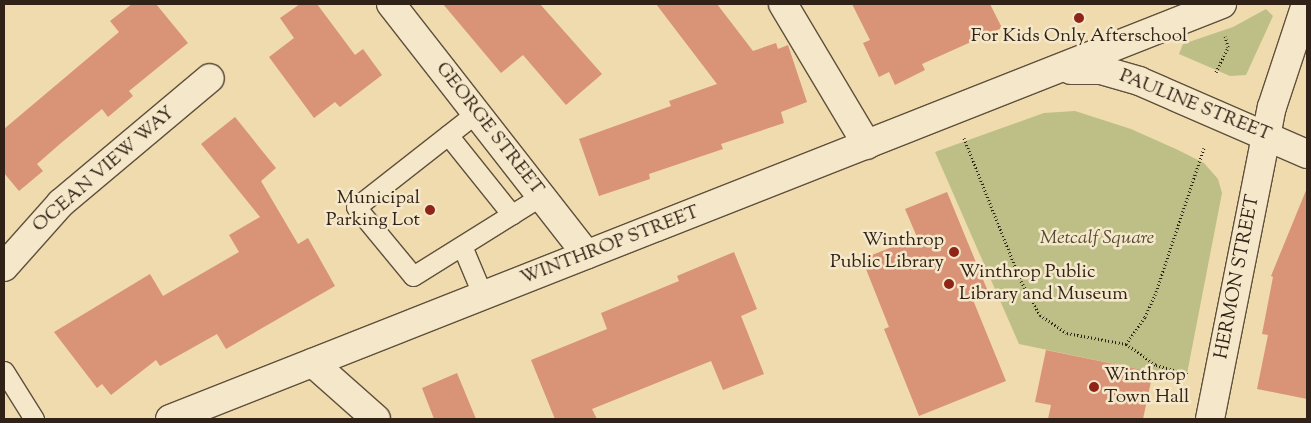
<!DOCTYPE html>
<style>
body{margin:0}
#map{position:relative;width:1311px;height:423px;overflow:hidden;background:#efdbad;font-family:"Sorts Mill Goudy",serif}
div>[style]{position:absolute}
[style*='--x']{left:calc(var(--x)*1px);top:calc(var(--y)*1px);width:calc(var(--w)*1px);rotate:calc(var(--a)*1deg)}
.green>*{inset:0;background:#bdbf87}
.building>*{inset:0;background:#d99377}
.path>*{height:3px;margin-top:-1.5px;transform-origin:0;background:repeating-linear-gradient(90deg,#302216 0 1px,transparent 0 3.5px)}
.roads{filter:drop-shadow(1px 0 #60503c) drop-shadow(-1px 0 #60503c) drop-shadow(0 1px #60503c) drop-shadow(0 -1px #60503c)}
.lane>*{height:19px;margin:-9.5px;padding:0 9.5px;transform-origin:9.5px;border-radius:9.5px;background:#f5e8ca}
.street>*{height:28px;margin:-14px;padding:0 14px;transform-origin:14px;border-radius:14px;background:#f5e8ca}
.secondary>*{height:28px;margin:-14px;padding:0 14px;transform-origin:14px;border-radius:14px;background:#f5e8ca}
.dots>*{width:14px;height:14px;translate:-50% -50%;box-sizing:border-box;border:2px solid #f5e8ca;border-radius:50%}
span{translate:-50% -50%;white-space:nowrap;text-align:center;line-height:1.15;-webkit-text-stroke:5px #f5e8ca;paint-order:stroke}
.poi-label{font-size:19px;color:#302216}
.right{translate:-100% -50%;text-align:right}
.left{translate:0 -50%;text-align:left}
.street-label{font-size:19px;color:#302216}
.park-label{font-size:19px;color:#534932;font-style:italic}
.frame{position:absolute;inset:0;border:5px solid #302216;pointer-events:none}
</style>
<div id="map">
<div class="green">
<i style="clip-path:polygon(1266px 9px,1273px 16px,1246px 75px,1230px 76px,1179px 54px,1183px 44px,1233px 27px)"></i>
<i style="clip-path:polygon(1075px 111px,1131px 129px,1178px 150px,1204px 163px,1218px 179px,1222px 193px,1186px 379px,1019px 344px,935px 152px,1044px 113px)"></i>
</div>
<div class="building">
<i style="clip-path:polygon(132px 4px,156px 4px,188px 43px,129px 91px,133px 96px,108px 117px,102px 109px,61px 143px,37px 164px,43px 171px,19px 191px,4px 173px,4px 129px,119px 32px,110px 21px)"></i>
<i style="clip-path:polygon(300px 4px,317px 4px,355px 55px,363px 49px,382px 75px,340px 107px,335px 102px,314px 118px,269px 57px,294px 38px,280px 18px)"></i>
<i style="clip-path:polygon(443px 4px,540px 4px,602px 74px,566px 105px,523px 55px,501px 73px)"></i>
<i style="clip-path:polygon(656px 4px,717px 4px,753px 51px,776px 43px,778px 49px,788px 45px,807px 102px,781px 112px,784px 123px,721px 144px,723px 149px,649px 174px,650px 179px,599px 196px,579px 139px,671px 106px,669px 101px,717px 84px)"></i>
<i style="clip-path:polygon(852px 4px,990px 4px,1002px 28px,922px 64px,925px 70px,895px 85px,889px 72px,879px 77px,863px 43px,870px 40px)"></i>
<i style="clip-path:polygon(235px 117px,276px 168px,261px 181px,298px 244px,308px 238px,335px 286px,226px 349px,217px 334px,160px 366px,156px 360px,111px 395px,102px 384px,97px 388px,54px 332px,150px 274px,163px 296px,239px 252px,229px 235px,260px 217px,201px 144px)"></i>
<i style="clip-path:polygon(1307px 188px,1307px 399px,1257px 389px,1268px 335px,1262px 334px,1273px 277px,1271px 276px)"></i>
<i style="clip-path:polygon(947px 192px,989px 294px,973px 300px,1006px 381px,919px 416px,884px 329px,889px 327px,862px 259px,917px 237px,905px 209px)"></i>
<i style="clip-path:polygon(734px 252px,757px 309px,741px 316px,764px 374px,723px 390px,711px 361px,592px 409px,597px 419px,555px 419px,531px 360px,607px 329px,601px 313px,679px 281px,677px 276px)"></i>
<i style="clip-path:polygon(1046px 350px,1153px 372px,1143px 419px,1048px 419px,1051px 405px,1035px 402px)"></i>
<i style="clip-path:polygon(457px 373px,476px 419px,434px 419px,422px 388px)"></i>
</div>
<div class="path">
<i style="--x:1216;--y:72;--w:28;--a:-64"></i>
<i style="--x:1228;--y:47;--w:11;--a:-105"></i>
<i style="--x:964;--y:138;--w:154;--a:68.3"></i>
<i style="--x:1021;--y:281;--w:39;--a:61"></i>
<i style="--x:1040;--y:315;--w:32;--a:34"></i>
<i style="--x:1067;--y:333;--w:60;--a:10.6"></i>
<i style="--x:1126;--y:344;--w:37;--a:35"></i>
<i style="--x:1156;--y:365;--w:33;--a:16"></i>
<i style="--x:1126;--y:344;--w:33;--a:-55"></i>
<i style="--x:1145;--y:317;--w:24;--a:-66"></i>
<i style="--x:1155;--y:295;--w:155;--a:-71.6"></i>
</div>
<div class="roads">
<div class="lane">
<i style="--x:476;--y:113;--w:152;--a:141.9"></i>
<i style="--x:356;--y:207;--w:89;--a:50.4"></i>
<i style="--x:413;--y:276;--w:151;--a:-32"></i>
<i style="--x:448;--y:135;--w:102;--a:51.3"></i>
<i style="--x:462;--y:246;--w:54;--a:67.2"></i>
<i style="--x:4;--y:371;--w:57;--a:58"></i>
</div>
<div class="street">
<i style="--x:391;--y:4;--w:318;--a:52"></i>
<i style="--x:783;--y:4;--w:164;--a:59.2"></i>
<i style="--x:4;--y:267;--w:86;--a:-48.3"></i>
<i style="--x:61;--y:203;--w:194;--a:-40"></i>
<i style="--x:313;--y:363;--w:84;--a:41.6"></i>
</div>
<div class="secondary">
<i style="--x:1071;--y:70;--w:30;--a:0"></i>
<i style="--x:1101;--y:70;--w:40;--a:16"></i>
<i style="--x:1139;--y:81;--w:183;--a:23.5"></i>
<i style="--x:170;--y:419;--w:1131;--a:-21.53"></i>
<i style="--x:1210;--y:419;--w:318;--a:-78.8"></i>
<i style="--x:1272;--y:107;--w:108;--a:-71.7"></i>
</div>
</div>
<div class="dots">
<i style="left:1079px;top:18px;background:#8f2418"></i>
<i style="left:430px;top:210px;background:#8f2418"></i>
<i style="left:954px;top:252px;background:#8f2418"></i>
<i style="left:949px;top:284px;background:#8f2418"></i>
<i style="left:1094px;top:387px;background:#8f2418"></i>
</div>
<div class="poi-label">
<span style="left:1079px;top:37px">For Kids Only Afterschool</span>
<span class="right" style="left:420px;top:210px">Municipal<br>Parking Lot</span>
<span class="right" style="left:944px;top:252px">Winthrop<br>Public Library</span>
<span class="left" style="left:959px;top:284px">Winthrop Public<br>Library and Museum</span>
<span class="left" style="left:1104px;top:387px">Winthrop<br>Town Hall</span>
</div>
<div class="street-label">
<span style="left:1195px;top:106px;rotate:22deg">PAULINE STREET</span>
<span style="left:489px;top:129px;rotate:52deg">GEORGE STREET</span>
<span style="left:104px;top:170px;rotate:-41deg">OCEAN VIEW WAY</span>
<span style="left:610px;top:246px;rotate:-21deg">WINTHROP STREET</span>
<span style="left:1238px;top:277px;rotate:-79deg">HERMON STREET</span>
</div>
<div class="park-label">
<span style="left:1097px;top:239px">Metcalf Square</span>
</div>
<div class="frame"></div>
</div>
